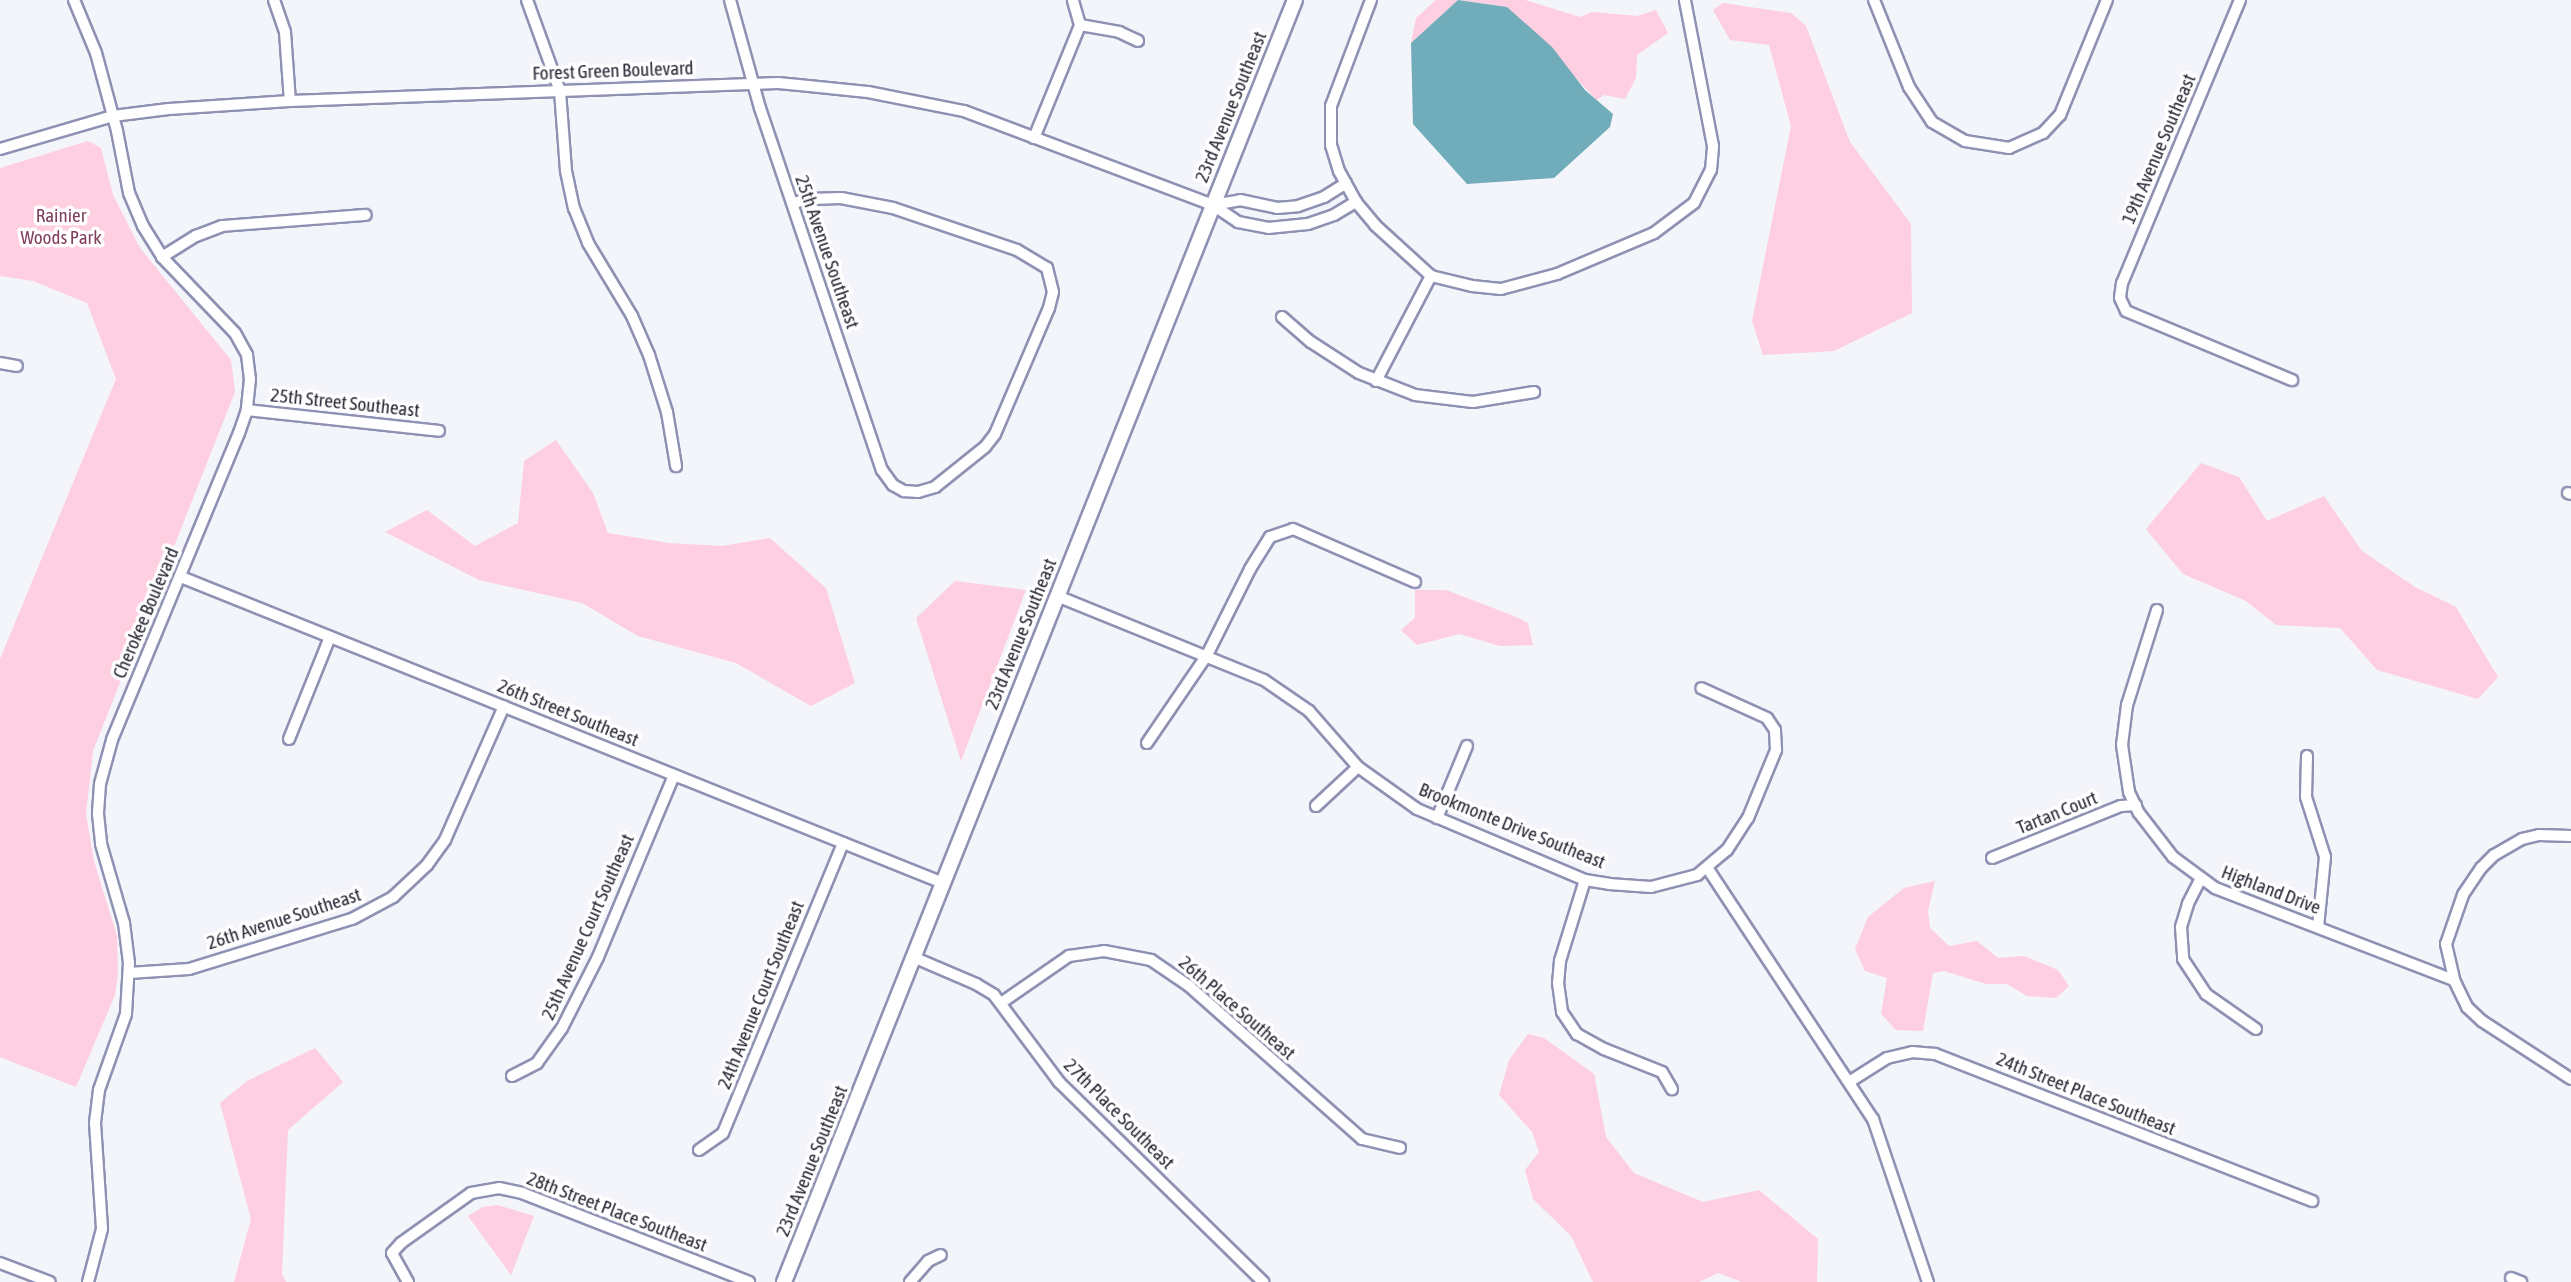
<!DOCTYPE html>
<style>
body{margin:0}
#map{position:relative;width:2571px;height:1282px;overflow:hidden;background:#f4f4fb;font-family:"Asap Condensed",sans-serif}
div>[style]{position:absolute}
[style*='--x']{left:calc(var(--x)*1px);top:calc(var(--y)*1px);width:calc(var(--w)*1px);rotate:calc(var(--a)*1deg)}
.green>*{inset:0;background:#fecee1}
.water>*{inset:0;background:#70acba}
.roads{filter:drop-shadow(2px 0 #8f91b3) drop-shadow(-2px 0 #8f91b3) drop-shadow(0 2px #8f91b3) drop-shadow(0 -2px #8f91b3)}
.minor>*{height:10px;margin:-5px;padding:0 5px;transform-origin:5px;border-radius:5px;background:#fff}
.tertiary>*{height:14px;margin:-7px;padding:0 7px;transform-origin:7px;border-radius:7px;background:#fff}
span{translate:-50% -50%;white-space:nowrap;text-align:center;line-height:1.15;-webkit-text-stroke:7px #fff;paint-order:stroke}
.street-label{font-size:19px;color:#282836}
.park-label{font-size:19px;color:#7f3f5d}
</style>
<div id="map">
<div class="green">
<i style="clip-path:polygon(1436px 0,1458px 0,1411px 43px,1416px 18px)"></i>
<i style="clip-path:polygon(1460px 0,1525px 0,1580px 17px,1592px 12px,1637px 16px,1656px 10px,1668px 33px,1637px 55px,1636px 78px,1625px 99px,1604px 95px,1597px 100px,1507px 7px)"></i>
<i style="clip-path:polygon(1723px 3px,1791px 13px,1806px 26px,1850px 142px,1911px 224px,1912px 313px,1834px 351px,1763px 355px,1752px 321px,1791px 126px,1769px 45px,1730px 40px,1713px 10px)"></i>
<i style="clip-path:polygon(88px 141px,101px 148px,113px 195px,140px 248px,231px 360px,235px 392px,93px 751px,86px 814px,94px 861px,117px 936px,118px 974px,115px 995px,76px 1087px,0 1057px,0 659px,116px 379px,87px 303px,33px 281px,0 276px,0 168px)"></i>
<i style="clip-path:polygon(556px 440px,593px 493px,608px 533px,669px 543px,722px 546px,770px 538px,826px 588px,855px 683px,811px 706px,736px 663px,638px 636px,582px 603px,479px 580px,385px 532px,427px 510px,475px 546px,518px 523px,524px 461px)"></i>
<i style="clip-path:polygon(2201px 463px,2239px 477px,2267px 521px,2324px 496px,2362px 551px,2415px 587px,2456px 607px,2498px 677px,2478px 699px,2377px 670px,2340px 628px,2276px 625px,2246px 601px,2183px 574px,2146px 529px)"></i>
<i style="clip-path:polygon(955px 581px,1026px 590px,961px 761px,916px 618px)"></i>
<i style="clip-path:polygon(1415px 590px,1446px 590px,1514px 616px,1528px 623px,1533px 645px,1500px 646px,1459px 634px,1417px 645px,1401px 630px,1415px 618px)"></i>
<i style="clip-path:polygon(1935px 881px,1928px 911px,1930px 928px,1949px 946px,1977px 941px,1998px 958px,2024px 956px,2058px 970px,2069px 986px,2056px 998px,2027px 996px,2007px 984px,1986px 984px,1944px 971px,1933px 973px,1923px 1031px,1896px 1030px,1881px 1014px,1887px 978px,1865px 971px,1855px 949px,1868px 917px,1904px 888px)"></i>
<i style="clip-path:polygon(1528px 1034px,1544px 1038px,1594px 1074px,1606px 1137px,1634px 1173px,1703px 1202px,1759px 1190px,1818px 1239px,1817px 1282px,1742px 1282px,1718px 1273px,1699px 1282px,1593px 1282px,1571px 1236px,1533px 1199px,1525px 1170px,1539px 1152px,1532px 1132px,1499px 1095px,1509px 1060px)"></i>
<i style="clip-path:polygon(315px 1048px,343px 1082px,288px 1130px,282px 1274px,286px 1282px,234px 1282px,251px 1219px,220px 1103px,247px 1081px)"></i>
<i style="clip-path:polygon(498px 1205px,534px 1216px,511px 1275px,468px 1216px,483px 1207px)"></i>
</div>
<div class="water">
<i style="clip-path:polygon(1458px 0,1507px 7px,1552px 47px,1585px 90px,1613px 114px,1610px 127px,1554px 178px,1467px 184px,1413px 124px,1411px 43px)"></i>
</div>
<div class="roads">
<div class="minor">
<i style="--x:74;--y:0;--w:57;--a:67.5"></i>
<i style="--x:96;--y:53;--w:81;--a:74.9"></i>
<i style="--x:117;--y:131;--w:63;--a:79"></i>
<i style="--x:129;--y:193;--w:36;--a:67"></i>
<i style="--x:143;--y:226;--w:36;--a:58"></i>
<i style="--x:162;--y:257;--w:105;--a:46.2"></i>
<i style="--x:235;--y:333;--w:25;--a:61"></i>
<i style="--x:247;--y:355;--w:24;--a:83"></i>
<i style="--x:250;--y:379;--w:31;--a:96"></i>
<i style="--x:247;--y:410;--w:24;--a:109"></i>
<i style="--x:239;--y:433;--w:332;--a:112.5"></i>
<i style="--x:112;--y:740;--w:46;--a:105.3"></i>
<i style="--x:100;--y:784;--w:30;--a:94"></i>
<i style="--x:98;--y:814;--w:30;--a:84"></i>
<i style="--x:101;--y:844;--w:82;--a:73.8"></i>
<i style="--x:124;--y:923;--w:40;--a:82.9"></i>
<i style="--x:129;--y:963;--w:51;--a:93.4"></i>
<i style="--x:126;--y:1014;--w:81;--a:109.6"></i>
<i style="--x:99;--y:1090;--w:33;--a:97"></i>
<i style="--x:95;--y:1123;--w:106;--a:86.2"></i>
<i style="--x:102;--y:1229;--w:55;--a:104.8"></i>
<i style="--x:274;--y:0;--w:34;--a:71"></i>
<i style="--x:285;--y:32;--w:69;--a:85.9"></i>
<i style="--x:527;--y:0;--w:97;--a:70.1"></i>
<i style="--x:560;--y:91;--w:80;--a:85.7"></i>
<i style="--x:566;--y:171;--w:38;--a:78"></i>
<i style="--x:574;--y:208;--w:38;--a:68"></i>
<i style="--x:588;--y:243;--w:85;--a:58.9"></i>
<i style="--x:632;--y:316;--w:43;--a:66.4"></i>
<i style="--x:649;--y:355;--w:60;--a:72.5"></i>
<i style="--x:667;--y:412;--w:55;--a:80.5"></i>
<i style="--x:730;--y:0;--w:112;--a:74.5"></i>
<i style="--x:760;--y:108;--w:382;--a:71.4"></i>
<i style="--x:882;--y:470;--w:19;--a:54"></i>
<i style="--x:893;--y:485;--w:13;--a:29"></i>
<i style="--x:904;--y:491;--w:14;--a:4"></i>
<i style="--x:918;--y:492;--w:18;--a:-16"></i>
<i style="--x:935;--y:487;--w:64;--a:-38.7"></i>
<i style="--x:985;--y:447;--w:16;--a:-52"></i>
<i style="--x:995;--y:434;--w:137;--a:-66.8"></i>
<i style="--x:1049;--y:308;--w:16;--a:-76"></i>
<i style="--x:1053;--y:292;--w:25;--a:-104"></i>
<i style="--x:1047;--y:268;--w:35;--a:-149"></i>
<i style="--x:1017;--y:250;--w:131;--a:-161.3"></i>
<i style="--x:893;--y:208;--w:53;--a:-169.1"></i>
<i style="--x:841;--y:198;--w:31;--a:178"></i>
<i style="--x:810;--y:199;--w:18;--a:167"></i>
<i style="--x:1371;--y:0;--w:113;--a:110.7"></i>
<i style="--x:1331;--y:106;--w:39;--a:90"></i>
<i style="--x:1331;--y:145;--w:27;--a:73"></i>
<i style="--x:1339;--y:171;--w:35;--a:61"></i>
<i style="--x:1356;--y:202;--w:30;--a:50"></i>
<i style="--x:1375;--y:225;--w:76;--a:42.3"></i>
<i style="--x:1431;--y:276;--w:42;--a:13.7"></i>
<i style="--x:1472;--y:286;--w:29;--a:6"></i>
<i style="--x:1501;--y:289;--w:58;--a:-15"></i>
<i style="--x:1557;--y:274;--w:105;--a:-22.9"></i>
<i style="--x:1654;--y:233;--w:50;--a:-36.9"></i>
<i style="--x:1694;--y:203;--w:37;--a:-63"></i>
<i style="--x:1711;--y:170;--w:24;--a:-85"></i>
<i style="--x:1713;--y:146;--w:149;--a:-100.9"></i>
<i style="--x:1874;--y:0;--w:94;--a:68.1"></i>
<i style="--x:1909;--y:87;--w:42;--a:56.7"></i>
<i style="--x:1932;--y:122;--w:38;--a:30"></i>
<i style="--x:1965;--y:141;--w:45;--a:9"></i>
<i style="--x:2009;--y:148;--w:37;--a:-24"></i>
<i style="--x:2043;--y:133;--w:25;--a:-47"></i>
<i style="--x:2060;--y:115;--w:124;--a:-67.8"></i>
<i style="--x:2240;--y:0;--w:307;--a:112.6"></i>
<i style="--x:2122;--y:283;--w:15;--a:98"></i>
<i style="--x:2120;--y:298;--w:14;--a:65"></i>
<i style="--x:2126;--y:311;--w:180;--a:22.6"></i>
<i style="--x:1080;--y:25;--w:40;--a:10"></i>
<i style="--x:1119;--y:32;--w:21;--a:25"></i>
<i style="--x:1034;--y:138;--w:122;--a:-67.8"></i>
<i style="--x:1080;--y:25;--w:26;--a:-106"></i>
<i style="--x:0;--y:149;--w:118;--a:-16.3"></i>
<i style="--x:113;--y:116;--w:56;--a:-7.1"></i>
<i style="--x:169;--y:109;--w:121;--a:-3.8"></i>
<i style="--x:290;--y:101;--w:488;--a:-2.1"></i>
<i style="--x:778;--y:83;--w:90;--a:5.7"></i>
<i style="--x:868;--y:92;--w:98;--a:11.2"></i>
<i style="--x:964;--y:111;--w:266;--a:20.7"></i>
<i style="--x:1213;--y:205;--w:30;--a:34"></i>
<i style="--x:1238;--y:222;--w:31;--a:11"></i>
<i style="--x:1268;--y:228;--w:40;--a:-5.7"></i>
<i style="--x:1308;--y:224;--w:28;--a:-19"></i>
<i style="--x:1334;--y:215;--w:26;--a:-31"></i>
<i style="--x:1213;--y:205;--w:27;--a:-10"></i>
<i style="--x:1240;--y:200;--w:38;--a:12"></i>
<i style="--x:1277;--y:208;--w:21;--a:-5"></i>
<i style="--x:1298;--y:206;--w:28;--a:-19"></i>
<i style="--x:1324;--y:197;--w:26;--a:-32"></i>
<i style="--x:162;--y:257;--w:40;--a:-32"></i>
<i style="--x:196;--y:236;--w:28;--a:-21"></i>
<i style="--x:222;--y:226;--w:144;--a:-4.4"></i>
<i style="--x:1282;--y:317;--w:38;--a:41"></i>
<i style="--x:1311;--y:342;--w:57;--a:32.9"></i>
<i style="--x:1359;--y:373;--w:60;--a:21.4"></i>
<i style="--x:1415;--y:395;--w:58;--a:6.9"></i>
<i style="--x:1473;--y:402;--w:62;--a:-9.3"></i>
<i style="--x:0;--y:363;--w:17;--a:10"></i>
<i style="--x:1376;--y:381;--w:119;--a:-62.4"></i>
<i style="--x:247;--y:410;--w:193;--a:6.2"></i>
<i style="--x:2568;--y:493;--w:3;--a:18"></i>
<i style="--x:181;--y:577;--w:821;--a:21.88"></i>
<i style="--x:1057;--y:596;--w:223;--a:22.1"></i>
<i style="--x:1264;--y:680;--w:55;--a:34.6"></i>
<i style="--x:1309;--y:711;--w:74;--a:48.8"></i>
<i style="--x:1358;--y:767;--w:72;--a:35.4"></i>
<i style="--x:1417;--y:809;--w:182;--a:22.9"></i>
<i style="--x:1585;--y:880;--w:24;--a:9"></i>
<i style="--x:1609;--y:884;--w:42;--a:4.1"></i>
<i style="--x:1651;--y:887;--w:48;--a:-14.6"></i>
<i style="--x:1697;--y:875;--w:39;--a:-40"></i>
<i style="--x:1727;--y:850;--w:38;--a:-57"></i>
<i style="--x:1748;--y:818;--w:74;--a:-67.6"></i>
<i style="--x:1776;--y:750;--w:20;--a:-93"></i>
<i style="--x:1775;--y:730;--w:14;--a:-124"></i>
<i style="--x:1767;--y:718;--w:72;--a:-155.6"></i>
<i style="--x:2157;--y:610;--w:100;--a:107.5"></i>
<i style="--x:2127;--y:705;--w:40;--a:97.1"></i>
<i style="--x:2122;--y:745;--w:48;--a:81.5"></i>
<i style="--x:2129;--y:792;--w:23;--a:65"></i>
<i style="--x:2139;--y:813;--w:56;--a:52.3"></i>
<i style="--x:2173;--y:857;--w:52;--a:36.4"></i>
<i style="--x:2215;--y:888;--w:256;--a:21.1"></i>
<i style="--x:289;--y:739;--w:110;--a:-68.1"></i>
<i style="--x:1147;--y:743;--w:107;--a:-55.7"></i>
<i style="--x:1207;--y:655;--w:96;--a:-63.4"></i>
<i style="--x:1250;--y:569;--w:38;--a:-58"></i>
<i style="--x:1270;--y:537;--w:24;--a:-19"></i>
<i style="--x:1293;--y:529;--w:133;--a:23.5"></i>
<i style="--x:2307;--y:756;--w:41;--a:91.4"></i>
<i style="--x:2306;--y:797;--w:63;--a:72.4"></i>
<i style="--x:2325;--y:857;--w:70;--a:95.7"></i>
<i style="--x:1316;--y:806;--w:57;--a:-42.9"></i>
<i style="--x:1437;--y:818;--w:78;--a:-67.4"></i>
<i style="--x:2571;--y:836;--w:32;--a:-178"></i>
<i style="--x:2539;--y:835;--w:17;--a:167"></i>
<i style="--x:2522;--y:839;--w:32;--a:150"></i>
<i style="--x:2494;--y:855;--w:18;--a:135"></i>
<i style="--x:2481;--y:868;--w:32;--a:124"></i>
<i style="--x:2463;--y:895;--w:52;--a:109.1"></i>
<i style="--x:2446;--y:944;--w:37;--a:77"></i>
<i style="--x:2454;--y:980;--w:30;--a:64"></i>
<i style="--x:2467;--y:1007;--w:21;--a:43"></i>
<i style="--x:2482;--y:1021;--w:106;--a:33.1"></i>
<i style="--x:1992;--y:858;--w:139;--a:-22"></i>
<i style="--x:2121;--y:806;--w:15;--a:-4"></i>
<i style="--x:1708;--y:869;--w:300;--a:56.6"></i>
<i style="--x:1873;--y:1119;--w:172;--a:71.4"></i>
<i style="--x:1585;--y:880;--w:85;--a:107.2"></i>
<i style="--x:1560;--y:961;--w:22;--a:95"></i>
<i style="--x:1558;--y:983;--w:29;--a:82"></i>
<i style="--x:1562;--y:1012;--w:27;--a:56"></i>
<i style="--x:1577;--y:1034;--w:31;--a:29"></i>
<i style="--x:1604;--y:1049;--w:62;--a:21.6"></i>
<i style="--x:1662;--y:1072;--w:20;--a:60"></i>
<i style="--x:2200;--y:880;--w:27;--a:117"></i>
<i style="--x:2188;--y:904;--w:24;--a:107"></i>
<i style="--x:2181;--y:927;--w:32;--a:86"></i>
<i style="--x:2183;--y:959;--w:42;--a:56.7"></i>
<i style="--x:2206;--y:994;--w:61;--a:35"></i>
<i style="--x:913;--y:957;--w:69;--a:23.2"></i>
<i style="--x:976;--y:984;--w:21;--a:31"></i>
<i style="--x:994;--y:995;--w:109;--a:53.2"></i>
<i style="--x:1059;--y:1082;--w:286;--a:44.4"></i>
<i style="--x:129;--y:973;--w:60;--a:-3.8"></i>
<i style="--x:189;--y:969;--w:170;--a:-17.1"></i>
<i style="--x:352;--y:919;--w:47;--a:-28.2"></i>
<i style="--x:393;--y:897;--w:47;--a:-43.3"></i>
<i style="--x:427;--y:865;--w:31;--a:-54"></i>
<i style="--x:445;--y:840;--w:146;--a:-66.2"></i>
<i style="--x:1001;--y:1003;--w:83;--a:-34.7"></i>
<i style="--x:1069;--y:956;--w:35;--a:-8"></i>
<i style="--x:1104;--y:951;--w:48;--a:10.8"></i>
<i style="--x:1151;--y:960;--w:46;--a:34.4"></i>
<i style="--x:1189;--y:986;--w:231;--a:41.5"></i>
<i style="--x:1362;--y:1139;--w:39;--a:13"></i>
<i style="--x:512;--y:1076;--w:28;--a:-27"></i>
<i style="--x:537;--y:1063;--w:43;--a:-54.5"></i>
<i style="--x:562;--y:1028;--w:80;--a:-63.1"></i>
<i style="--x:598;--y:957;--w:197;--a:-67.3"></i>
<i style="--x:1849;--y:1082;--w:45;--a:-32.3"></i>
<i style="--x:1887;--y:1058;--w:26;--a:-13"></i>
<i style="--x:1912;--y:1052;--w:23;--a:5"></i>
<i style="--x:1935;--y:1054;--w:405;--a:21.3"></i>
<i style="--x:699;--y:1150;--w:29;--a:-35"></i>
<i style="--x:723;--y:1133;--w:314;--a:-67.5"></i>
<i style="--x:0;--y:1263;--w:53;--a:20.8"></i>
<i style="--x:2511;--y:1278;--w:11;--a:22"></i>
<i style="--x:408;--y:1282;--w:33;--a:-119"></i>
<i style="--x:392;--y:1253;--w:13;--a:-48"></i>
<i style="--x:401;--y:1243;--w:86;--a:-35.5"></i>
<i style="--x:471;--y:1193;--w:28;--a:-10"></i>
<i style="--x:499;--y:1188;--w:24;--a:12"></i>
<i style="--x:522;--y:1193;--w:244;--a:21.4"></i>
<i style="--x:910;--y:1282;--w:28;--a:-49"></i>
<i style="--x:928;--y:1261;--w:14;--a:-25"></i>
</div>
<div class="tertiary">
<i style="--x:784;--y:1282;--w:1380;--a:-68.27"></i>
</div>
</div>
<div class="street-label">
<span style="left:613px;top:71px;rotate:-2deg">Forest Green Boulevard</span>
<span style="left:1231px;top:107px;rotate:-68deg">23rd Avenue Southeast</span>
<span style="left:2159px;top:149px;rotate:-67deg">19th Avenue Southeast</span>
<span style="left:827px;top:252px;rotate:71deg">25th Avenue Southeast</span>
<span style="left:345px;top:403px;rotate:6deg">25th Street Southeast</span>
<span style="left:146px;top:613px;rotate:-67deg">Cherokee Boulevard</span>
<span style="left:1021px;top:634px;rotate:-68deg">23rd Avenue Southeast</span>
<span style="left:568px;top:713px;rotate:22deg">26th Street Southeast</span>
<span style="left:2057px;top:813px;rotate:-22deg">Tartan Court</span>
<span style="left:1512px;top:826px;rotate:22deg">Brookmonte Drive Southeast</span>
<span style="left:2271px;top:890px;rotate:21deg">Highland Drive</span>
<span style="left:284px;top:919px;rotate:-18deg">26th Avenue Southeast</span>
<span style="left:588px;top:927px;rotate:-66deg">25th Avenue Court Southeast</span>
<span style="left:761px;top:995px;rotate:-68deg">24th Avenue Court Southeast</span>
<span style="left:1237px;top:1008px;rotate:41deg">26th Place Southeast</span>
<span style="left:2086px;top:1094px;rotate:22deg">24th Street Place Southeast</span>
<span style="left:1119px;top:1114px;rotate:45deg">27th Place Southeast</span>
<span style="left:812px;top:1161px;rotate:-68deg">23rd Avenue Southeast</span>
<span style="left:617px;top:1212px;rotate:21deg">28th Street Place Southeast</span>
</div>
<div class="park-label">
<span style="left:61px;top:227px">Rainier<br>Woods Park</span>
</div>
</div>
